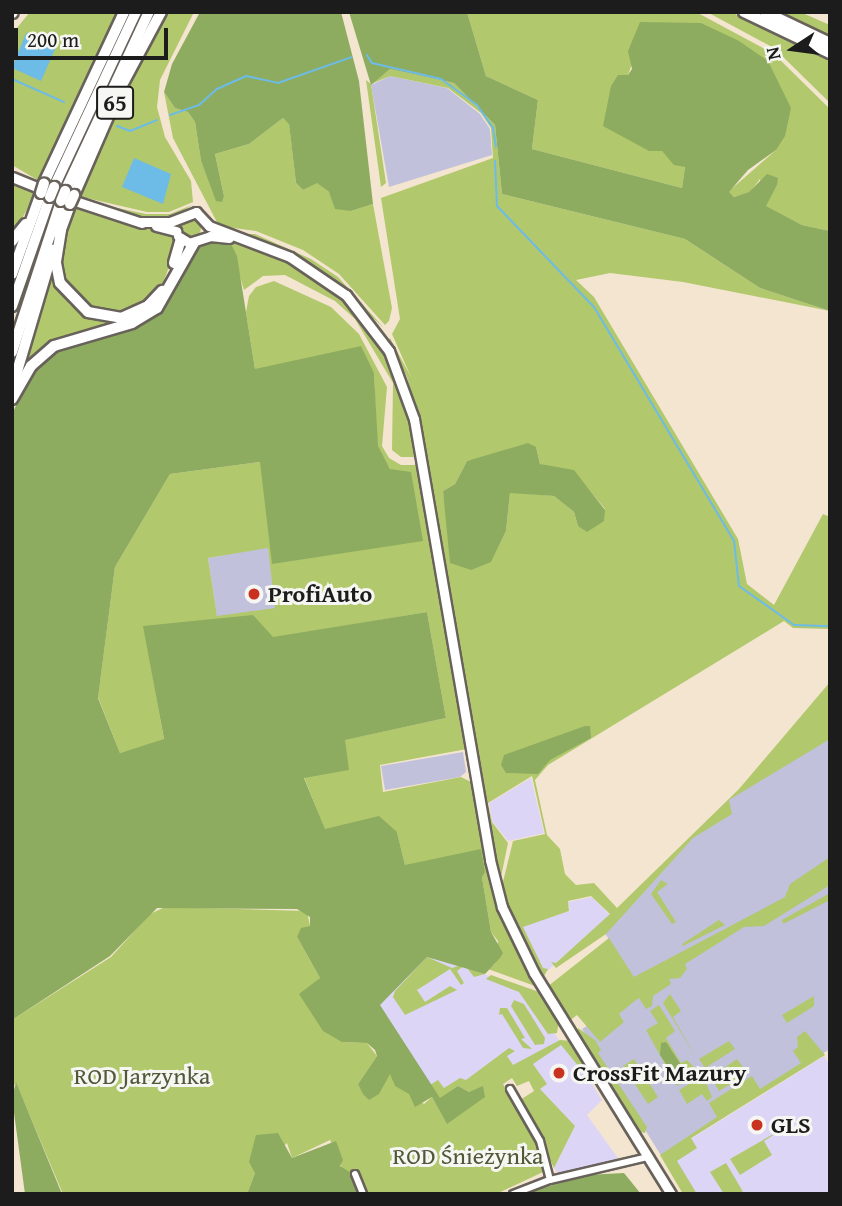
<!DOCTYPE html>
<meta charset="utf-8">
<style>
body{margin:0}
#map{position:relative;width:842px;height:1206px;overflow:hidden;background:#f4e5d0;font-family:"Gentium Book Plus",serif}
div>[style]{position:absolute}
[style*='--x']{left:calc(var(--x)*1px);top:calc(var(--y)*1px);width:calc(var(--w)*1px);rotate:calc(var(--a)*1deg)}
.built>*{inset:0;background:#ddd5f6}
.industrial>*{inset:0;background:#c2c1dc}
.green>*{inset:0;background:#b2c86c}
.round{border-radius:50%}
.forest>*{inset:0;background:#8dac60}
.water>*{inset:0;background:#6dbbe7}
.stream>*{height:2px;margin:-1px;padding:0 1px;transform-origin:1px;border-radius:1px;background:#6dbbe7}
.roads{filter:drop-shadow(2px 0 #68625b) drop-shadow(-2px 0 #68625b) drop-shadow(0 2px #68625b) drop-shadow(0 -2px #68625b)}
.minor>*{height:6px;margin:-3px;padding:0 3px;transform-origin:3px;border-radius:3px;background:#fff}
.secondary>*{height:9px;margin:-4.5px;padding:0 4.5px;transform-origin:4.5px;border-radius:4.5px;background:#fff}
.motorway>*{height:10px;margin:-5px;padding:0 5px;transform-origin:5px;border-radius:5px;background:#fff}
.bridges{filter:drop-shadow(2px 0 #68625b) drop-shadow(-2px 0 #68625b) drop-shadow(0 2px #68625b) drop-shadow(0 -2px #68625b)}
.motorway-bridge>*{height:10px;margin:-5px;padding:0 5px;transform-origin:5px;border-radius:5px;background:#fff}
.dots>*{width:19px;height:19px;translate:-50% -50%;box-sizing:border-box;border:4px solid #f6f6f2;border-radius:50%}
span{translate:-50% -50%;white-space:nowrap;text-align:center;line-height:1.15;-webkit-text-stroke:6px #f6f6f2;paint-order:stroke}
.shield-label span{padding:2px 5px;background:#f6f6f2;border:2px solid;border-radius:5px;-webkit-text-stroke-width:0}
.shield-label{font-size:23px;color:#1c1c1c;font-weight:700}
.poi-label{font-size:24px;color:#1c1c1c;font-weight:700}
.left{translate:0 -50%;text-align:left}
.park-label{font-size:24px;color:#505838}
.frame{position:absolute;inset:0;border:14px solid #1c1c1c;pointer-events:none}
.north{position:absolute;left:758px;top:14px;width:70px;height:70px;-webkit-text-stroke:5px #f6f6f2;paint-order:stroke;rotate:257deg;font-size:19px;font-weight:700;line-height:28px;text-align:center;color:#1c1c1c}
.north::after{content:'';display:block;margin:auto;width:24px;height:32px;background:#1c1c1c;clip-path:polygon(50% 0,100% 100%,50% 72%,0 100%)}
.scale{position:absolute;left:14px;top:28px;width:154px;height:32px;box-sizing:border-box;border:4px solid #1c1c1c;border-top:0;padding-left:9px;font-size:21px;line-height:24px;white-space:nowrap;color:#1c1c1c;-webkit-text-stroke:5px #f6f6f2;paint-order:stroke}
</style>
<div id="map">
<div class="built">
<i style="clip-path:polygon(531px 778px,544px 833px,508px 841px,492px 821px,489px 803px)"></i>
<i style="clip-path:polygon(592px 897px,610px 915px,545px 973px,519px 923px,570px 911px,568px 902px)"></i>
<i style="clip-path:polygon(426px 948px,540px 999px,556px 1026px,555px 1034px,561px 1043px,565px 1040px,602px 1100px,587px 1115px,620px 1161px,560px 1175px,554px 1168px,575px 1126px,539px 1089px,546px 1084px,532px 1063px,450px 1122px,376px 1000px)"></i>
<i style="clip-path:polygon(824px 1056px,830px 1066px,830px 1194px,684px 1194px,662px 1157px)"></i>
</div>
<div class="industrial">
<i style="clip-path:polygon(390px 76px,447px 88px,480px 114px,490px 129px,492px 155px,389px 187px,371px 85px)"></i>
<i style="clip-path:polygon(268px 547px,276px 609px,217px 617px,208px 558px)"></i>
<i style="clip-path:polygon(830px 683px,830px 1049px,662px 1157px,582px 1029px,641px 992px,600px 925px,740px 789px)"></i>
<i style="clip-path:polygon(463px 752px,466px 772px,460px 777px,385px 790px,381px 766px)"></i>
</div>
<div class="green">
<i style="clip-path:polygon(30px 12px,120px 12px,41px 182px,12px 165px,12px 34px)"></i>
<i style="clip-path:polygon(165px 12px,194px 12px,160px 80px,157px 107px,165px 137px,191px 181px,193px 202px,169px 212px,147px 212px,78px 196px)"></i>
<i style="clip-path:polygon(467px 12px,696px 12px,774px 54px,830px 109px,830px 231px,802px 225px,765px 206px,760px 179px,750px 192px,734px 197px,728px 192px,776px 150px,633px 61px,628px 75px,649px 151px,662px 151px,685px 167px,682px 188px,532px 149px,538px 100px,486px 76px)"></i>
<i style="clip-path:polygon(707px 12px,731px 12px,830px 60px,830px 103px,774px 48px)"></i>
<i style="clip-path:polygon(778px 12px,800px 12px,830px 25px,830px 37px)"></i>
<i style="clip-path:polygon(evenodd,390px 69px,454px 83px,495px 125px,502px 194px,685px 239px,760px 288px,830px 311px,683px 282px,610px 273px,576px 280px,594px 297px,738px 539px,747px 584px,774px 605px,823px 514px,830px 517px,830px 629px,793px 628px,784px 621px,548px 765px,535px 780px,547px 835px,560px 849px,565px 874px,576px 885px,594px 883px,617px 908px,739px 789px,830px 682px,830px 739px,729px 800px,732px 814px,693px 838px,606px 934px,556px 968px,551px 962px,556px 963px,610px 914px,591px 896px,568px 901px,569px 911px,523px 927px,543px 968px,548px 969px,543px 978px,508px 914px,501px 890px,513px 841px,545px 834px,532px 776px,488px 803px,492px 822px,508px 843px,500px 882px,418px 419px,407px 377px,388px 341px,390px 338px,411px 377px,392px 334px,400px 319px,381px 198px,493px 158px,491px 128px,481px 113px,448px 88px,390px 76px,371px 84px,386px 183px,381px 187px,366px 80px,371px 84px,390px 69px,536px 447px,540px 464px,581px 480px,605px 509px,578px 526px,574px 512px,554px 496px,510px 492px,506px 531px,491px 561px,447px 521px,443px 491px,455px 484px,467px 461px,536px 447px)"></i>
<i style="clip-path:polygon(164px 92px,175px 108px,188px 112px,195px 122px,201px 161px,217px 201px,224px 196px,215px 154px,249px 144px,283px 118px,289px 123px,296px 183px,303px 190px,317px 182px,351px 211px,373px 204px,392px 308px,389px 321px,385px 325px,339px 274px,303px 250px,256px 231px,219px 226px,173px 138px)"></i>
<i style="clip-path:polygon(12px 180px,37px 192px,12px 236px)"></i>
<i style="clip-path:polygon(85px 201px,146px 214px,170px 214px,192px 205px,170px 219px,144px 219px)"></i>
<i style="clip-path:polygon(74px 206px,174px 236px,176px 248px,163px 283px,143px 306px,121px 315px,92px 312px,64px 284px,60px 254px)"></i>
<i class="round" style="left:181px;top:218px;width:20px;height:20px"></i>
<i style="clip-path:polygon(236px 234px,255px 234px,311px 259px,338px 277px,384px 328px,320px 270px,288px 251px)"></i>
<i style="clip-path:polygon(230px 242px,298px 266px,361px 317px,390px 360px,408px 403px,414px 457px,401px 457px,392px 450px,393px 383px,355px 319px,335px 301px,285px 275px,263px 276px,244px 290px)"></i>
<i style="clip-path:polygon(53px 265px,55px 284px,70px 305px,101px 321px,118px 321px,170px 284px,115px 325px,58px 340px,20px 377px)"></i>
<i style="clip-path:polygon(evenodd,274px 281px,331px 307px,359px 334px,387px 387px,382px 446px,389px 458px,401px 465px,419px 465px,467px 749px,380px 765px,383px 792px,461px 777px,473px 783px,494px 892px,535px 986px,488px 969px,495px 964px,498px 941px,491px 932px,482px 877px,405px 865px,397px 832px,325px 830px,304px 777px,344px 740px,446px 718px,427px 612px,273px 638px,144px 626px,164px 740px,120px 753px,98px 697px,115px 567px,170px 474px,260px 462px,390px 469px,377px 446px,374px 373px,255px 369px,246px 312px,249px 296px,256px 287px,274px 281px,268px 548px,275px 608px,217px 616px,208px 558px,268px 548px)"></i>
<i style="clip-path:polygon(830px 857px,830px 885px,764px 926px,744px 927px,685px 964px,687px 969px,680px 978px,669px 979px,671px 984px,653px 996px,652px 1006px,646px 1009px,639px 998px,636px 1000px,619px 1014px,624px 1022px,600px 1042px,577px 1015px,568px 1022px,547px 987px,609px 938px,634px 977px,785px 897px,790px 884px)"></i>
<i style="clip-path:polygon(661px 880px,668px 884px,657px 892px,676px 922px,672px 924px,651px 894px)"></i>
<i style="clip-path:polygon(830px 893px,830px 900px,783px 924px,782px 920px)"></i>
<i style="clip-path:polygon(165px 907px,307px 911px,310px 926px,297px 937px,320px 978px,317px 981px,342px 1042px,367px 1043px,377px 1056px,358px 1084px,384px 1084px,385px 1075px,390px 1074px,424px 1104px,432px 1097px,447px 1123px,483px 1087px,469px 1092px,458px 1086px,440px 1099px,430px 1085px,438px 1080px,444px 1088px,460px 1078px,466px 1080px,509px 1048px,515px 1051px,507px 1056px,513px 1065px,560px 1040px,571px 1041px,592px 1077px,589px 1079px,561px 1045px,533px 1064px,547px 1084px,540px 1089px,575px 1126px,554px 1168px,520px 1100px,534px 1091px,529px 1081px,517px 1086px,512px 1078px,503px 1084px,537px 1143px,543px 1172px,496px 1194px,367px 1194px,356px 1174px,344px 1173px,330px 1140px,292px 1158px,287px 1143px,255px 1173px,247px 1194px,63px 1194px,16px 1083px,12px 1088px,12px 1020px,111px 957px,150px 914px)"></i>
<i style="clip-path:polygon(719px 920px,725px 925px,683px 946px,682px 944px)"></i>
<i style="clip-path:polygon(427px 957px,452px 968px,464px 964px,485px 974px,474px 977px,465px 965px,457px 971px,464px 983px,461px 985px,450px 969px,417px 990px,425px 1002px,450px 986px,457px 990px,405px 1015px,393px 997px,395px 991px)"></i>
<i style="clip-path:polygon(491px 975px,542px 993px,559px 1020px,557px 1033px,548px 1034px,519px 992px,486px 979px)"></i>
<i style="clip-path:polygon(673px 990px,670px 994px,681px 1011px,673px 1017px,697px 1059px,663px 1003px)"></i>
<i style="clip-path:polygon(814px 996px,814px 1006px,787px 1023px,782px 1015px)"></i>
<i style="clip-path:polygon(514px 1000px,524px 1004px,545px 1038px,544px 1044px,535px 1045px,511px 1006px)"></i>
<i style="clip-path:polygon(659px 1005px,675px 1031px,666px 1038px,681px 1063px,687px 1060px,699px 1072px,677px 1086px,646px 1030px,658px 1023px,650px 1011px)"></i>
<i style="clip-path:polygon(500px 1008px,507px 1008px,525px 1038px,521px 1039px,532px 1049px,523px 1048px,502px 1014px,499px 1015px)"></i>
<i style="clip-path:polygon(578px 1028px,595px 1040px,601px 1050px,598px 1053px,647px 1127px,645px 1133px,637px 1131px,578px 1037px)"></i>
<i style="clip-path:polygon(805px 1031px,825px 1055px,691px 1138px,697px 1148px,677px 1161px,697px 1194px,683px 1194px,660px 1155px,717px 1117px,709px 1103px,752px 1076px,760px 1089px,801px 1063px,793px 1051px,798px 1047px,797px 1037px)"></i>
<i style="clip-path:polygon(729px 1041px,735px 1049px,705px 1068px,699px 1059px)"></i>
<i style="clip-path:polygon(634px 1059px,658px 1097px,648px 1104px,623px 1066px)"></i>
<i style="clip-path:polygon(737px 1059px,748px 1074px,719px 1091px,711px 1077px)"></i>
<i style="clip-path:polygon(703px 1076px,712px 1097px,707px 1101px,702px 1094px,687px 1104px,679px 1090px)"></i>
<i style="clip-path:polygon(789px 1125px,764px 1141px,772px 1155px,740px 1175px,730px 1159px)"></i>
<i style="clip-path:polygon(726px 1163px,742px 1190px,743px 1194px,724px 1194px,710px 1172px)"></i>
</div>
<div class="forest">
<i style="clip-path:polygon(200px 12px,341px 12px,359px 81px,373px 204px,351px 211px,335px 209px,329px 192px,317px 183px,303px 190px,296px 183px,289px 124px,283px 118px,249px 144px,215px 154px,224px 196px,222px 202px,216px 201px,201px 161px,195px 122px,188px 112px,175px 108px,164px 92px,172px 64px)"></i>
<i style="clip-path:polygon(349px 12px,467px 12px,486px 76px,538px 100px,532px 149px,682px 188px,685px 167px,674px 165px,662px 151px,649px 151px,603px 126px,611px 86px,618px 75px,628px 75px,632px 69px,628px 51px,640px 22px,701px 23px,739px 41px,768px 61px,791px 108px,785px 136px,776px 150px,748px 170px,729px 192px,734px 197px,749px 192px,767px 174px,778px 178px,777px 185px,766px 206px,802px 225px,830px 231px,830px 311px,760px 288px,685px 239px,502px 194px,495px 125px,454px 83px,390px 69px,371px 85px)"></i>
<i style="clip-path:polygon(209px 239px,230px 242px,237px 256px,255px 369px,361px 346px,374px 373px,378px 446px,390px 469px,411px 472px,423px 541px,272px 564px,260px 462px,170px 474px,115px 567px,98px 698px,120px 753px,164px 739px,143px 626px,253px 615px,273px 637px,427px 612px,446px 718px,345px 740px,349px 770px,304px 778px,325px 829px,379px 816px,397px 832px,405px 865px,481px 849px,485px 872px,482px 877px,491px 932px,503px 953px,500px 958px,485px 974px,427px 957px,380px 1005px,440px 1098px,458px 1086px,469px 1092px,483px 1086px,485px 1097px,447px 1124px,432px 1097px,415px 1107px,409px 1094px,395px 1086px,390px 1074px,379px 1094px,369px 1100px,363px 1094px,358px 1084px,377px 1056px,375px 1050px,367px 1043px,342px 1042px,323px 1031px,299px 994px,320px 978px,297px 937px,301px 928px,310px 926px,310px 917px,297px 909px,157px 908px,110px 956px,12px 1020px,12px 414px,32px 371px,54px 349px,161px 309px,191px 249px)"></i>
<i style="clip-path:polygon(528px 443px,536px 447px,540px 464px,574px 470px,605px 510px,604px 521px,587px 532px,578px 526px,574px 512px,554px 496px,510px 493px,506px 531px,491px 562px,471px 570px,450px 563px,443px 491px,455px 484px,467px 461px)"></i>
<i style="clip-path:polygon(585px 726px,590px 726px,591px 738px,550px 760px,538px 774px,506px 773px,501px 765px,504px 755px)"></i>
<i style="clip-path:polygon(666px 1042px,685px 1071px,684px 1081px,675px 1077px,660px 1055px,661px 1043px)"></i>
<i style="clip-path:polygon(16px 1082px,62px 1194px,25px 1194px,12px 1098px)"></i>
<i style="clip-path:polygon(278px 1133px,292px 1158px,336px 1141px,343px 1160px,340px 1166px,353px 1174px,362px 1194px,247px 1194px,255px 1173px,249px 1162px,256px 1135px)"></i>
<i style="clip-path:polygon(624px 1173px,641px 1194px,522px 1194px,587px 1175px)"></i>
</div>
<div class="water">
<i style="clip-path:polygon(26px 33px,56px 47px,41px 81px,12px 68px)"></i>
<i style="clip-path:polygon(134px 158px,171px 174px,163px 204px,122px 187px)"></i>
</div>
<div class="stream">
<i style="--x:367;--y:55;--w:9;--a:58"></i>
<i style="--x:372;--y:63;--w:71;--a:13.1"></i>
<i style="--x:441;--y:79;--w:44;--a:35.8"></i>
<i style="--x:477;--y:105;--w:28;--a:55"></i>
<i style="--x:493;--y:128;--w:19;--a:81"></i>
<i style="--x:12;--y:79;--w:57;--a:23.9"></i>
<i style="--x:170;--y:115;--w:31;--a:-19"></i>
<i style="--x:199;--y:105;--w:24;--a:-42"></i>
<i style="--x:217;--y:89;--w:32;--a:-24"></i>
<i style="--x:246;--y:76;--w:33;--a:12"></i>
<i style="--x:278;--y:83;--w:78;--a:-19.4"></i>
<i style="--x:117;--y:126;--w:14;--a:21"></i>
<i style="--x:130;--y:131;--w:29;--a:-22"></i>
<i style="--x:495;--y:161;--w:45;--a:87.5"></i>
<i style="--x:497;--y:206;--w:140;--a:46.2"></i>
<i style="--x:594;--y:307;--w:273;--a:59.1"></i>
<i style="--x:734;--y:541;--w:45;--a:83.7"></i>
<i style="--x:739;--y:586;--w:67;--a:35.3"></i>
<i style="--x:794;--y:625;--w:36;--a:2"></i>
</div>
<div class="roads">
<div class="minor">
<i style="--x:510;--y:1089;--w:60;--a:60"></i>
<i style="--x:540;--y:1141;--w:40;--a:75.6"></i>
<i style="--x:355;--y:1174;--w:22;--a:68"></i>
<i style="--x:513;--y:1194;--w:40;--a:-21"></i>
<i style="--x:550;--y:1180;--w:101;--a:-13.2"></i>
</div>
<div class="secondary">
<i style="--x:12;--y:13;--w:1;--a:-45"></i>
<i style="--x:12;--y:177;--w:37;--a:22"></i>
<i style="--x:66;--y:198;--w:80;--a:18.2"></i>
<i style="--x:140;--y:222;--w:30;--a:0"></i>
<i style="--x:170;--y:222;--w:28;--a:-21"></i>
<i style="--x:196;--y:212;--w:19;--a:47"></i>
<i style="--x:209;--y:226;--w:87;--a:20.9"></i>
<i style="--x:290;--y:257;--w:68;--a:34.2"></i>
<i style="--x:346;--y:295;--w:71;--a:52.5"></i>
<i style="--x:389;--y:351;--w:72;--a:69.8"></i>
<i style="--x:414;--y:419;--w:448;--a:80.2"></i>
<i style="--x:490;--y:860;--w:49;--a:75.7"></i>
<i style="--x:502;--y:907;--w:73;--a:64.1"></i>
<i style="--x:534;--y:973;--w:260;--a:58.2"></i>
<i style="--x:156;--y:226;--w:21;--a:14"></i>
<i style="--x:178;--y:236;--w:13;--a:32"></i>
<i style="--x:189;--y:243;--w:22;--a:-18"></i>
<i style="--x:210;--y:236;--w:19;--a:6"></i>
</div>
<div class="motorway">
<i style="--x:744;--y:12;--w:95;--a:25.5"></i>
<i style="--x:765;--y:12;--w:72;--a:25.5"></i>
<i style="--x:44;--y:183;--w:189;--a:-64.9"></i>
<i style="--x:54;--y:187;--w:193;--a:-64.9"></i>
<i style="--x:65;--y:191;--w:198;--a:-64.9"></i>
<i style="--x:74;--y:195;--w:118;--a:-66.5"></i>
<i style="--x:121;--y:87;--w:85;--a:-61.9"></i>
<i style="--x:61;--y:230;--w:33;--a:99"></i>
<i style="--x:56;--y:263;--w:20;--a:79"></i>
<i style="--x:60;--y:283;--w:40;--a:46"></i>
<i style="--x:88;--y:312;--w:34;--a:10"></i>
<i style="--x:121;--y:318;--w:30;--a:-24"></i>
<i style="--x:148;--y:306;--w:21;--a:-47"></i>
<i style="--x:59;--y:235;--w:33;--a:-70"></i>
<i style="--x:12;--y:241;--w:22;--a:-51"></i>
<i style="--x:174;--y:263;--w:25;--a:-74"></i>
<i style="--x:12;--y:274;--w:86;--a:-70.3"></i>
<i style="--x:12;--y:306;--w:115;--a:-70.8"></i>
<i style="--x:12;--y:352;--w:159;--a:-72"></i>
<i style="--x:13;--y:385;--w:141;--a:-73.5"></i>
<i style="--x:12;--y:399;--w:38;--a:-60"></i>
<i style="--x:31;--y:366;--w:30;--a:-41"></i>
<i style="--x:54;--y:346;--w:81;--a:-16.4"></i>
<i style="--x:132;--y:323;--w:29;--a:-31"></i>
<i style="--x:157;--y:308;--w:75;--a:-60.4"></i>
</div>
</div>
<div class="bridges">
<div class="motorway-bridge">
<i style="--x:41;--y:193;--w:10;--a:-73"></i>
<i style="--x:50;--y:197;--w:11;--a:-68"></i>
<i style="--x:61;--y:201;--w:11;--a:-68"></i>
<i style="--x:70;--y:204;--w:10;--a:-66"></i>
</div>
</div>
<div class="dots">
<i style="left:254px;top:594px;background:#c8321e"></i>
<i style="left:559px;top:1073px;background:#c8321e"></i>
<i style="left:757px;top:1125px;background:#c8321e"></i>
</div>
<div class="shield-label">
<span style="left:115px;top:103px">65</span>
</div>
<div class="poi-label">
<span class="left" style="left:268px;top:594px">ProfiAuto</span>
<span class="left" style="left:573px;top:1073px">CrossFit Mazury</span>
<span class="left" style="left:771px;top:1125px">GLS</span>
</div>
<div class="park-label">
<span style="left:142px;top:1076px">ROD Jarzynka</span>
<span style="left:468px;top:1156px">ROD Śnieżynka</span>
</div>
<div class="frame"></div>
<div class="north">N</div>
<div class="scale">200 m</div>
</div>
